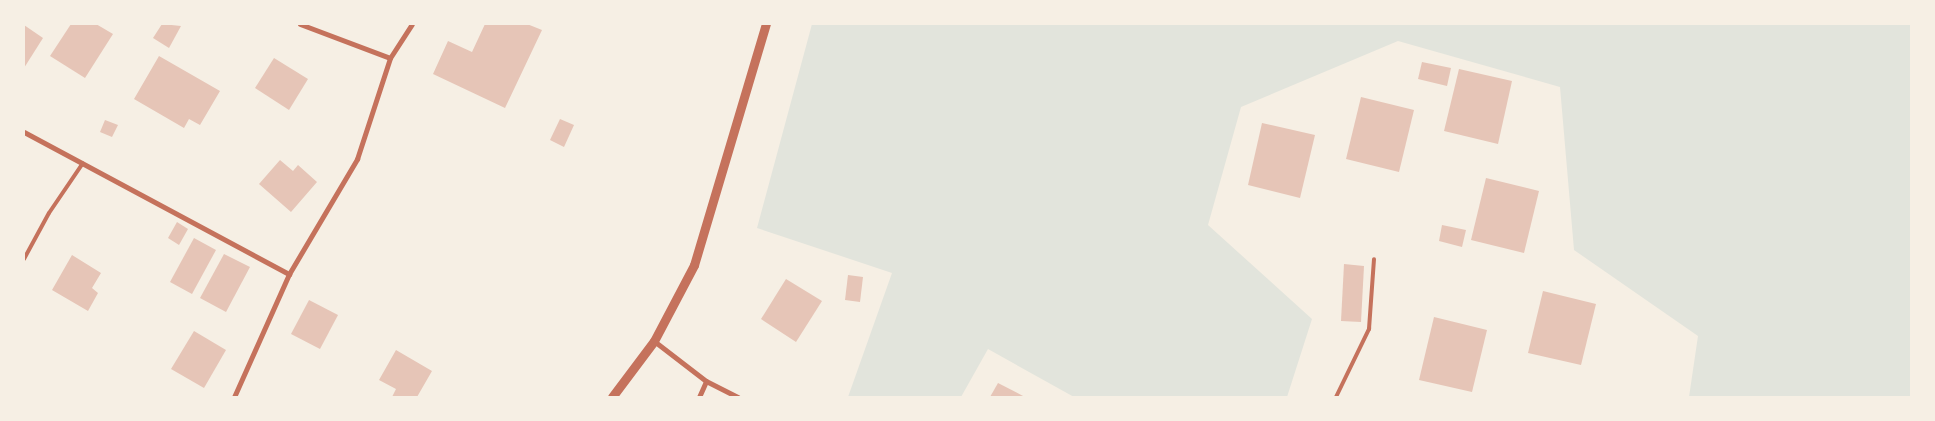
<!DOCTYPE html>
<style>
body{margin:0}
#map{position:relative;width:1935px;height:421px;overflow:hidden;background:#f6efe4;font-family:Raleway,sans-serif}
div>[style]{position:absolute}
[style*='--x']{left:calc(var(--x)*1px);top:calc(var(--y)*1px);width:calc(var(--w)*1px);rotate:calc(var(--a)*1deg)}
.green>*{inset:0;background:#e2e4dc}
.building>*{inset:0;background:#e6c5b7}
.service>*{height:4px;margin:-2px;padding:0 2px;transform-origin:2px;border-radius:2px;background:#c5725c}
.minor>*{height:5px;margin:-2.5px;padding:0 2.5px;transform-origin:2.5px;border-radius:2.5px;background:#c5725c}
.tertiary>*{height:9px;margin:-4.5px;padding:0 4.5px;transform-origin:4.5px;border-radius:4.5px;background:#c5725c}
span{translate:-50% -50%;white-space:nowrap;text-align:center;line-height:1.15;-webkit-text-stroke:5px #f6efe4;paint-order:stroke}
.frame{position:absolute;inset:0;border:25px solid #f6efe4;pointer-events:none}
</style>
<div id="map">
<div class="green">
<i style="clip-path:polygon(812px 24px,1911px 24px,1911px 397px,1689px 397px,1698px 336px,1574px 250px,1560px 87px,1398px 41px,1241px 107px,1208px 225px,1312px 319px,1287px 397px,1074px 397px,988px 349px,961px 397px,848px 397px,892px 273px,757px 228px)"></i>
</div>
<div class="building">
<i style="clip-path:polygon(71px 24px,96px 24px,113px 34px,85px 78px,50px 56px)"></i>
<i style="clip-path:polygon(162px 24px,181px 26px,169px 48px,153px 38px)"></i>
<i style="clip-path:polygon(485px 24px,527px 24px,542px 30px,505px 108px,433px 74px,448px 41px,472px 52px)"></i>
<i style="clip-path:polygon(24px 25px,43px 38px,24px 68px)"></i>
<i style="clip-path:polygon(159px 56px,220px 91px,200px 125px,189px 119px,184px 128px,134px 99px)"></i>
<i style="clip-path:polygon(274px 58px,308px 79px,289px 110px,255px 88px)"></i>
<i style="clip-path:polygon(1422px 62px,1451px 68px,1447px 86px,1418px 79px)"></i>
<i style="clip-path:polygon(1459px 69px,1512px 81px,1498px 144px,1444px 131px)"></i>
<i style="clip-path:polygon(1361px 97px,1414px 110px,1399px 172px,1346px 159px)"></i>
<i style="clip-path:polygon(560px 119px,574px 125px,564px 147px,550px 140px)"></i>
<i style="clip-path:polygon(105px 120px,118px 125px,112px 137px,100px 132px)"></i>
<i style="clip-path:polygon(1262px 123px,1315px 135px,1300px 198px,1248px 185px)"></i>
<i style="clip-path:polygon(280px 160px,293px 171px,298px 165px,317px 182px,291px 212px,259px 184px)"></i>
<i style="clip-path:polygon(1486px 178px,1539px 191px,1524px 253px,1471px 240px)"></i>
<i style="clip-path:polygon(177px 222px,188px 229px,179px 245px,168px 238px)"></i>
<i style="clip-path:polygon(1442px 225px,1466px 230px,1462px 247px,1439px 241px)"></i>
<i style="clip-path:polygon(194px 238px,216px 250px,192px 294px,170px 282px)"></i>
<i style="clip-path:polygon(224px 254px,250px 267px,226px 312px,200px 298px)"></i>
<i style="clip-path:polygon(72px 255px,101px 273px,92px 288px,98px 293px,88px 311px,52px 290px)"></i>
<i style="clip-path:polygon(1344px 264px,1364px 266px,1361px 322px,1341px 321px)"></i>
<i style="clip-path:polygon(848px 275px,863px 277px,860px 302px,845px 300px)"></i>
<i style="clip-path:polygon(786px 279px,822px 301px,796px 342px,761px 319px)"></i>
<i style="clip-path:polygon(1543px 291px,1596px 304px,1581px 365px,1528px 353px)"></i>
<i style="clip-path:polygon(309px 300px,338px 315px,320px 349px,291px 334px)"></i>
<i style="clip-path:polygon(1434px 317px,1487px 330px,1472px 392px,1419px 380px)"></i>
<i style="clip-path:polygon(194px 331px,226px 350px,204px 388px,171px 369px)"></i>
<i style="clip-path:polygon(396px 350px,432px 371px,417px 397px,392px 397px,396px 389px,379px 380px)"></i>
<i style="clip-path:polygon(998px 383px,1025px 397px,990px 397px)"></i>
</div>
<div class="service">
<i style="--x:24;--y:259;--w:52;--a:-61.5"></i>
<i style="--x:49;--y:213;--w:60;--a:-55.8"></i>
<i style="--x:1336;--y:397;--w:76;--a:-64.1"></i>
<i style="--x:1369;--y:329;--w:70;--a:-85.9"></i>
</div>
<div class="minor">
<i style="--x:300;--y:24;--w:96;--a:20.7"></i>
<i style="--x:390;--y:58;--w:40;--a:-57.1"></i>
<i style="--x:24;--y:132;--w:301;--a:28.2"></i>
<i style="--x:289;--y:274;--w:134;--a:-59.4"></i>
<i style="--x:357;--y:159;--w:106;--a:-71.9"></i>
<i style="--x:654;--y:341;--w:66;--a:37.6"></i>
<i style="--x:706;--y:381;--w:36;--a:27"></i>
<i style="--x:234;--y:397;--w:135;--a:-65.9"></i>
<i style="--x:699;--y:397;--w:17;--a:-66"></i>
</div>
<div class="tertiary">
<i style="--x:612;--y:397;--w:70;--a:-53.1"></i>
<i style="--x:654;--y:341;--w:86;--a:-62.2"></i>
<i style="--x:694;--y:265;--w:252;--a:-73.4"></i>
</div>
<div class="frame"></div>
</div>
